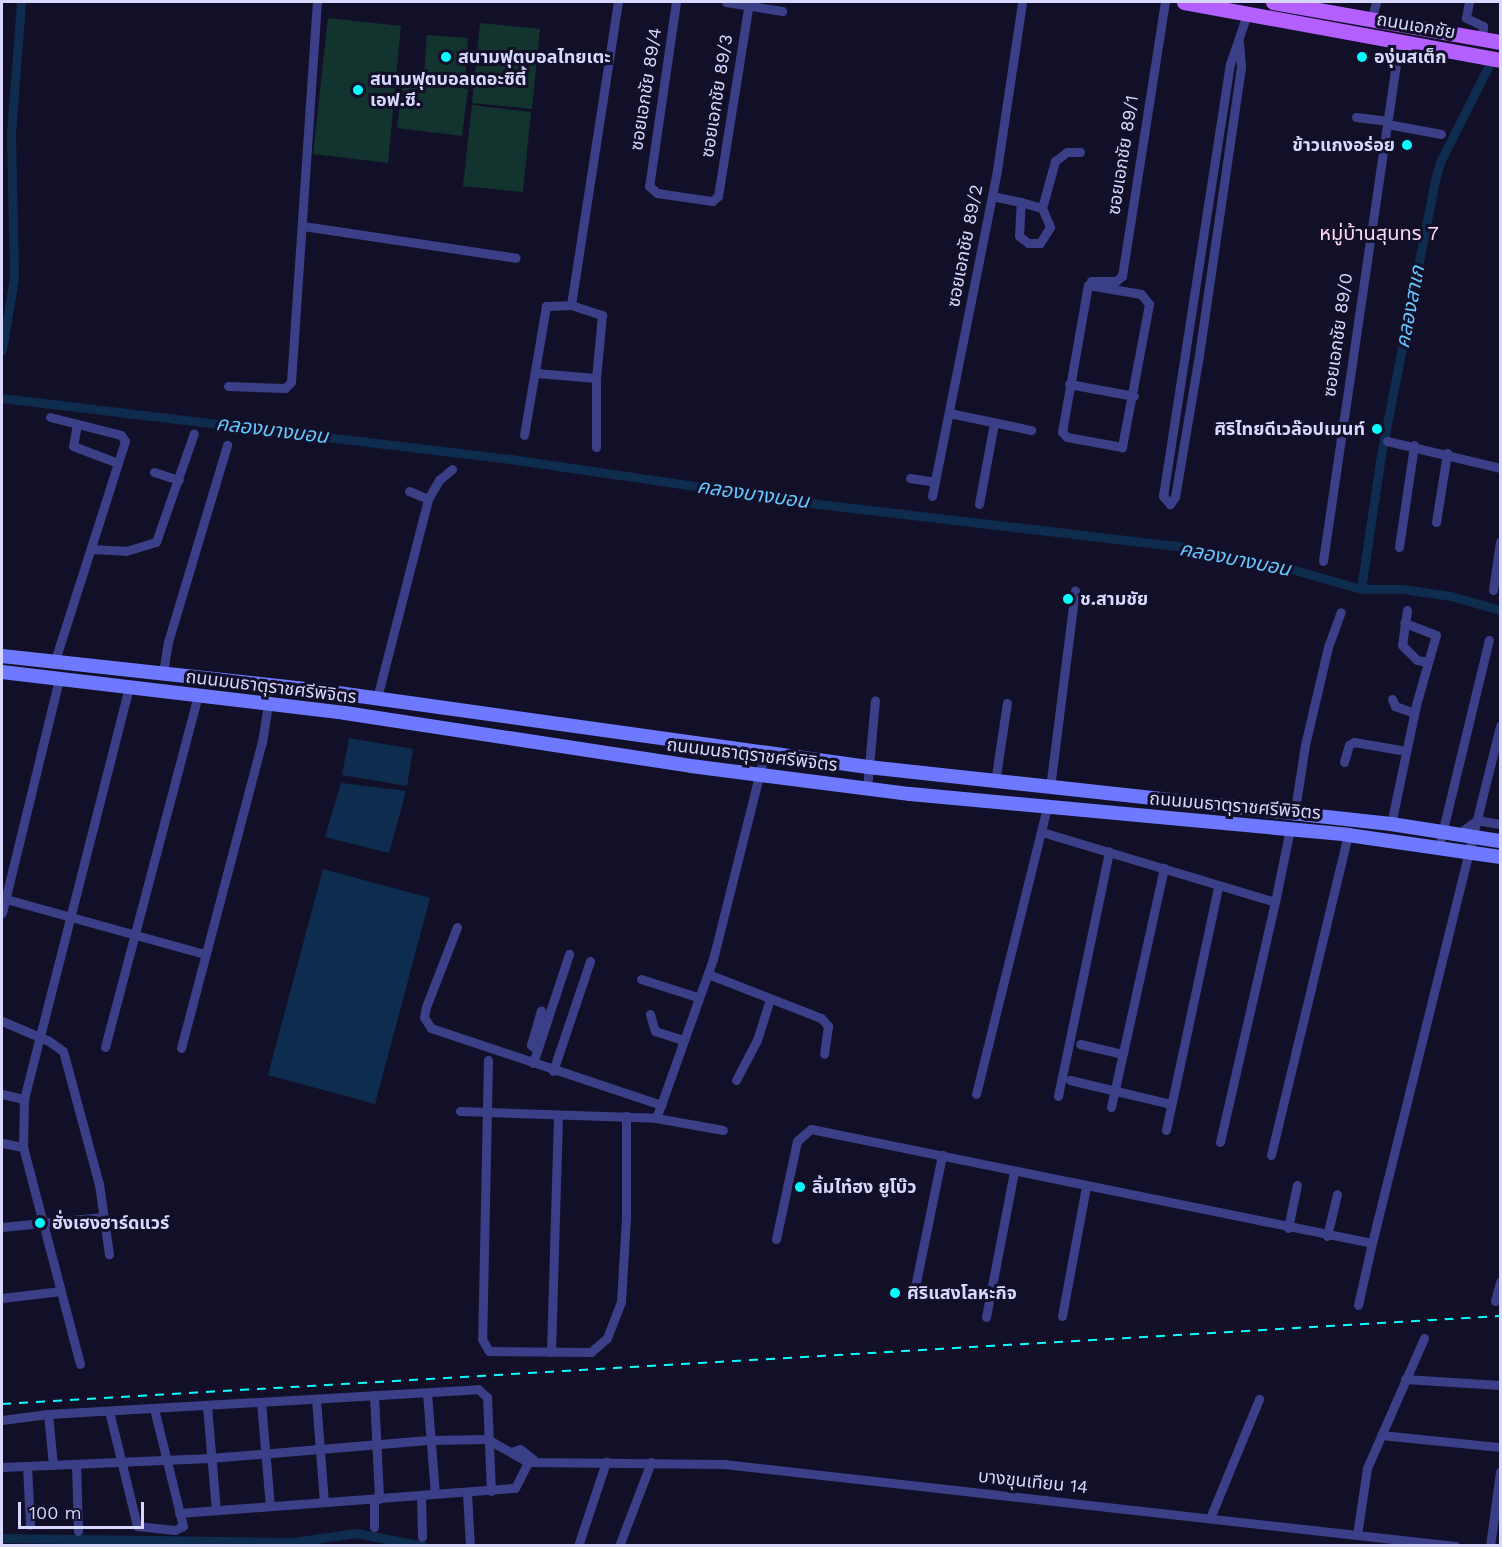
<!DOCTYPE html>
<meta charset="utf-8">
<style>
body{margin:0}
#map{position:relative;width:1502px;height:1547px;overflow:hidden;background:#121029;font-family:"Work Sans","Noto Sans Thai",sans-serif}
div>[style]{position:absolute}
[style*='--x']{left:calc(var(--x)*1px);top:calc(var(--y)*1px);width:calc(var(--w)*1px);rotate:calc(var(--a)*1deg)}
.green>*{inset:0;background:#13332f}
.water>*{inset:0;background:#0e2c4e}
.canal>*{height:9px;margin:-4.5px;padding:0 4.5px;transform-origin:4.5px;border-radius:4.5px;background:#0e2c4e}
.street>*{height:9px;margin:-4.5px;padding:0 4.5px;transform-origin:4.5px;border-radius:4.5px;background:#3b3f88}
.secondary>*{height:14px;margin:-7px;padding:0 7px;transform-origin:7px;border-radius:7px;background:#6f79ff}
.primary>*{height:15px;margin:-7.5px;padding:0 7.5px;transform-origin:7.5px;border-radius:7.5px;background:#b45fff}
.rail>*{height:2px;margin-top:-1px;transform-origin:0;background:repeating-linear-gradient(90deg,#04feff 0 9px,transparent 0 17px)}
.dots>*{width:16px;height:16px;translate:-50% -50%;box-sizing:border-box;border:3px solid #121029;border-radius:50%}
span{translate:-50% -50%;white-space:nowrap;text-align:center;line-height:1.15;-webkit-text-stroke:6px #121029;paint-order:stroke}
.street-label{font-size:18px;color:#d8d8ff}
.poi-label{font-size:18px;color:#d8d8ff;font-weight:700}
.left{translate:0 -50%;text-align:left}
.right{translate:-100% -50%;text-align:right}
.neighbourhood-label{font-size:20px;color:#ffdaf5}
.water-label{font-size:20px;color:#66c7ff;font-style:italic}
.frame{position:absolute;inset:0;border:3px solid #d8d8ff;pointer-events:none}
.scale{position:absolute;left:18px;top:1502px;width:126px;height:27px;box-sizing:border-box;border:3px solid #d8d8ff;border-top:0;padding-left:8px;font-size:18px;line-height:21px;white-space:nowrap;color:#d8d8ff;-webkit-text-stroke:4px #121029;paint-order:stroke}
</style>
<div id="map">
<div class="green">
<i style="clip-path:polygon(328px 18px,401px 26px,388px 163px,313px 154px)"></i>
<i style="clip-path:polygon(480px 23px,540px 29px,532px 109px,472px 103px)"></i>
<i style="clip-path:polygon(427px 35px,468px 38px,465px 79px,424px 75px)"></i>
<i style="clip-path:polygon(403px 81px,468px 89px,462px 136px,397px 128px)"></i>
<i style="clip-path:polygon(472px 105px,531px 112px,523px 192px,463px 186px)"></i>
</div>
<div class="water">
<i style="clip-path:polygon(349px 738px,413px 749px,407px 786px,342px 775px)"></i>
<i style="clip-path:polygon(341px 783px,406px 791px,389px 853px,325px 837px)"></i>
<i style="clip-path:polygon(323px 869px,430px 898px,375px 1104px,268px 1075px)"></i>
</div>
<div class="canal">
<i style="--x:2;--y:350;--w:73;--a:-80.5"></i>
<i style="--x:14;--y:278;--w:145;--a:-91.2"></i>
<i style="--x:11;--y:133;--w:131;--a:-85.6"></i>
<i style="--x:2;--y:398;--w:512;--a:6.85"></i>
<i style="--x:510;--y:459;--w:303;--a:8.3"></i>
<i style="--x:810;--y:503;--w:375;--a:6.7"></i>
<i style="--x:1182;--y:547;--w:111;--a:11.4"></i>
<i style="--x:1291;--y:569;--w:73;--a:15.9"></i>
<i style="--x:1361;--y:589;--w:41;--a:0"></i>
<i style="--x:1402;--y:589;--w:49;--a:8.1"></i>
<i style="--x:1451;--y:596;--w:51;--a:15.9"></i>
<i style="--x:1361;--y:589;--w:135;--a:-81.5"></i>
<i style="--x:1381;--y:455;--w:276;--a:-78.9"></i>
<i style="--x:1434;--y:184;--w:23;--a:-75"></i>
<i style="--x:1440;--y:162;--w:118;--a:-63.2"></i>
<i style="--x:2;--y:1538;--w:291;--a:0.8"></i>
<i style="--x:293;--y:1542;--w:64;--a:-8.1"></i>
<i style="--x:356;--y:1533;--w:69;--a:10.8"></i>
</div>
<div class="street">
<i style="--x:676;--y:2;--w:186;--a:98.3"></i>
<i style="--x:649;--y:186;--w:11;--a:41"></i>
<i style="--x:657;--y:193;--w:56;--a:8.3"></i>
<i style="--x:712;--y:201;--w:8;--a:-40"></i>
<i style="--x:718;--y:196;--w:196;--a:-80.9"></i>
<i style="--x:726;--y:2;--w:57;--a:9.1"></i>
<i style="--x:1469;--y:2;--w:16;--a:101"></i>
<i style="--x:1466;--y:18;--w:19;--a:25"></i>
<i style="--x:1483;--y:26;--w:13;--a:94"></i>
<i style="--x:1371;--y:20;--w:19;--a:-74"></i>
<i style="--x:1239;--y:43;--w:24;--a:85"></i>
<i style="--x:1241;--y:67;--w:297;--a:98.3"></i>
<i style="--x:1198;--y:361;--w:138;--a:99.6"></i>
<i style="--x:1175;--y:497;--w:9;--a:126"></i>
<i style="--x:1170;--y:504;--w:11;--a:-131"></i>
<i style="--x:1163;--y:496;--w:437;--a:-81.2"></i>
<i style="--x:1230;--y:64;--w:53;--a:-71.2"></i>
<i style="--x:1356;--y:117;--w:31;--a:7"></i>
<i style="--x:1387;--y:124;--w:55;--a:10.5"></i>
<i style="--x:992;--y:196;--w:30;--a:12"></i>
<i style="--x:1021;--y:202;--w:22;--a:16"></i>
<i style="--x:1042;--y:208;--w:21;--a:67"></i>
<i style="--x:1050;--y:227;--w:19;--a:122"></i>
<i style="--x:1040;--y:243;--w:12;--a:180"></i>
<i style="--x:1028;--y:243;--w:11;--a:-142"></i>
<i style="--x:1019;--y:236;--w:34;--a:-87"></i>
<i style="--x:1042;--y:208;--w:49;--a:-74.5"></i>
<i style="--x:1055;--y:161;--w:15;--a:-37"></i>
<i style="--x:1067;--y:152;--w:13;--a:0"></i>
<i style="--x:303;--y:226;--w:215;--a:8.5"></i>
<i style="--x:1091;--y:281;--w:25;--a:0"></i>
<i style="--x:1116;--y:281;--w:8;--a:-40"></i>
<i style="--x:1122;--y:276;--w:277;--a:-81.1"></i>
<i style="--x:1088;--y:285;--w:54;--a:9.6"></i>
<i style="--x:1141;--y:294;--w:13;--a:51"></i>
<i style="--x:1149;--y:304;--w:146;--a:100.7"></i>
<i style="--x:1122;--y:447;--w:56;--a:-169.7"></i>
<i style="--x:1067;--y:437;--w:7;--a:-135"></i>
<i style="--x:1062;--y:432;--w:149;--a:-80"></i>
<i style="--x:571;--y:305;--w:307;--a:-81.2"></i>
<i style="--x:596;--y:378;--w:69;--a:90"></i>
<i style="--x:1069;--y:384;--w:66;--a:10.5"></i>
<i style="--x:228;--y:386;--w:57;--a:2"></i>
<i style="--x:285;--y:388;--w:8;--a:-45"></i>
<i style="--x:291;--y:382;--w:381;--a:-86.1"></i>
<i style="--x:949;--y:413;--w:84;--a:11.7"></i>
<i style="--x:50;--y:417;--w:73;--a:14.2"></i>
<i style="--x:121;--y:435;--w:7;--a:56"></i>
<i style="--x:125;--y:441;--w:233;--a:107.7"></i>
<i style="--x:77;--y:424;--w:22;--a:100"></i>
<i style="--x:73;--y:446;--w:48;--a:20.7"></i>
<i style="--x:524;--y:435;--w:131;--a:-80.3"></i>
<i style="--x:546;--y:306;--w:25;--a:-2"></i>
<i style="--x:571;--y:305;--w:33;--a:18"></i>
<i style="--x:602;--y:315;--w:63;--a:95.4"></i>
<i style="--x:596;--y:378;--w:60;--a:-175.2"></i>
<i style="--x:1387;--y:441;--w:116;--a:13.4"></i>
<i style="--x:154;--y:472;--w:26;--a:18"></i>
<i style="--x:910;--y:478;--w:25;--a:9"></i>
<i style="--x:409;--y:491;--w:21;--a:23"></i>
<i style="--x:932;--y:496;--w:332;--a:-78.7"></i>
<i style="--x:997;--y:170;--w:170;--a:-81.5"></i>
<i style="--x:979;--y:504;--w:82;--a:-79.5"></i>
<i style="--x:1436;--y:522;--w:70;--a:-80.9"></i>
<i style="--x:1399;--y:547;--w:103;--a:-81.6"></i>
<i style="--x:91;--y:549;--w:35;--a:3"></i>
<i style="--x:126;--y:551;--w:31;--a:-17"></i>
<i style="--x:156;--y:542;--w:115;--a:-70.8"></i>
<i style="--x:1323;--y:561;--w:524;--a:-81.65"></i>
<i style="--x:1493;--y:590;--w:49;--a:-81.7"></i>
<i style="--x:1407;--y:610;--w:35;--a:98"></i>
<i style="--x:1402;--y:645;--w:21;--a:45"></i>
<i style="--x:1417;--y:660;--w:11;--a:10"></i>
<i style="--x:163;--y:673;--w:31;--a:-81"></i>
<i style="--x:168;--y:642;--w:206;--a:-73.3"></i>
<i style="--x:377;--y:698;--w:205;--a:-75.6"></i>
<i style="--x:428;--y:499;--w:22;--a:-60"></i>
<i style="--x:439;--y:480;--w:17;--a:-40"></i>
<i style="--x:1392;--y:699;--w:8;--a:67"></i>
<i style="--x:1395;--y:706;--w:20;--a:20"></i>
<i style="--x:1344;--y:762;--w:18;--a:-74"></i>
<i style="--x:1349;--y:745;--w:6;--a:-31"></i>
<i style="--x:1354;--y:742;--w:53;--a:9.8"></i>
<i style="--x:995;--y:782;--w:80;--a:-81.4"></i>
<i style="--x:867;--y:788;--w:88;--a:-84.8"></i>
<i style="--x:1050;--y:788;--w:199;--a:-82.8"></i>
<i style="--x:1294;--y:816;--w:72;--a:-81.2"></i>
<i style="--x:1305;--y:745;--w:101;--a:-76.8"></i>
<i style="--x:1328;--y:647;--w:37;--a:-70"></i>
<i style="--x:1391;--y:824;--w:122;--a:-78.1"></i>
<i style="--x:1416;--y:705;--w:73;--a:-74.1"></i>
<i style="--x:1436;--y:635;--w:34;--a:-159"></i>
<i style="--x:1042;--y:832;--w:243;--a:16.7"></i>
<i style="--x:1275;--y:902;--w:75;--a:-78.4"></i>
<i style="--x:1458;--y:834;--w:24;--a:-36"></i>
<i style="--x:1477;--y:820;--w:23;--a:10"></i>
<i style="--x:1439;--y:846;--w:212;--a:-76.4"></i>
<i style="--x:6;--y:899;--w:205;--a:15.5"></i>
<i style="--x:2;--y:913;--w:240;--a:-76.3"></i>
<i style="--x:457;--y:927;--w:86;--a:111.2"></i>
<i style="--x:426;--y:1007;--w:10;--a:101"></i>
<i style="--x:424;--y:1017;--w:13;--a:58"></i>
<i style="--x:431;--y:1028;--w:243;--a:18.5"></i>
<i style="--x:661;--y:1105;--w:155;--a:-70.4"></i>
<i style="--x:713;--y:959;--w:213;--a:-75.9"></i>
<i style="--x:708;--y:974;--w:121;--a:21.3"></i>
<i style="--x:821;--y:1018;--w:11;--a:49"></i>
<i style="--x:828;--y:1026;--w:28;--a:98"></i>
<i style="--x:641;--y:979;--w:59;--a:17.8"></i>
<i style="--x:650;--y:1014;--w:18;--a:74"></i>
<i style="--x:655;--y:1031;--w:28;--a:18"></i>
<i style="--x:2;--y:1021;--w:51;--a:23.1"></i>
<i style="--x:49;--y:1041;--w:17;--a:36"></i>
<i style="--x:63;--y:1051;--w:138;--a:74.9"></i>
<i style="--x:99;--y:1184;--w:71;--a:81.9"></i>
<i style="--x:1080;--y:1044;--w:43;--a:13.4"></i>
<i style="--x:105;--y:1047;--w:363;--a:-75.2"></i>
<i style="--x:181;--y:1048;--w:317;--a:-75.2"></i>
<i style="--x:262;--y:742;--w:38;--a:-81"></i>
<i style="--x:537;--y:1050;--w:8;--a:-140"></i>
<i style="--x:531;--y:1045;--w:36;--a:-74"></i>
<i style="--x:488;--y:1060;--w:279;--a:91.2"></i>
<i style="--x:482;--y:1339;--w:14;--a:60"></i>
<i style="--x:489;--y:1351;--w:102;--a:0.6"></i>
<i style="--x:591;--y:1352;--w:21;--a:-41"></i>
<i style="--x:607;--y:1338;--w:39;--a:-69"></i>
<i style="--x:621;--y:1302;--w:85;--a:-86.6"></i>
<i style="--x:626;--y:1217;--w:101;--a:-90"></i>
<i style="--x:533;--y:1063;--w:115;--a:-71.7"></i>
<i style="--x:553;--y:1071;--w:116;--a:-71.4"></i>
<i style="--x:736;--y:1080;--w:45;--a:-62.3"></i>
<i style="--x:757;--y:1040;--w:43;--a:-72.4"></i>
<i style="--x:1070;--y:1080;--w:104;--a:13.4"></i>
<i style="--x:2;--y:1094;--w:23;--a:13"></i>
<i style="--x:976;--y:1094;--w:296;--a:-76.1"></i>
<i style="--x:1058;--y:1096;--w:250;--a:-78.2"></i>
<i style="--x:1111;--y:1107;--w:245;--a:-77.5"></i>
<i style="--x:460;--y:1111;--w:196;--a:2"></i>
<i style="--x:656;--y:1118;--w:14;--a:-69"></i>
<i style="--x:656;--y:1118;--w:68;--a:10.2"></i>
<i style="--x:1166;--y:1130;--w:249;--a:-77.9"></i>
<i style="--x:1220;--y:1142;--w:246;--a:-77.1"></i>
<i style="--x:2;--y:1143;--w:21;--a:11"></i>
<i style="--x:1271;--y:1155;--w:329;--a:-76.5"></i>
<i style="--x:2;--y:1227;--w:101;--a:-5.7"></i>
<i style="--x:1288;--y:1228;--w:44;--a:-78.2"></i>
<i style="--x:1327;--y:1236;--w:43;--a:-76.6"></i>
<i style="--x:776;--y:1239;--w:100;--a:-77.9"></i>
<i style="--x:797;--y:1141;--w:18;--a:-41"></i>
<i style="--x:811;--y:1129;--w:572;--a:11.49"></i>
<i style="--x:1372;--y:1243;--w:533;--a:-76.09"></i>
<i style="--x:915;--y:1287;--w:135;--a:-78.4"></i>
<i style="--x:2;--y:1298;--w:59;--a:-6.8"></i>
<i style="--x:1495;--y:1301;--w:20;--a:-75"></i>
<i style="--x:1358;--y:1305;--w:64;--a:-77.3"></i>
<i style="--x:1062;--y:1316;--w:132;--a:-79.5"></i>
<i style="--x:986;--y:1317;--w:149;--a:-79.1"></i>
<i style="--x:551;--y:1352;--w:237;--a:-88.3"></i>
<i style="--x:80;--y:1364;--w:224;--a:-104.7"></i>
<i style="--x:23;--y:1147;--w:48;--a:-88.8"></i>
<i style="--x:24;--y:1099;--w:424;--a:-75.7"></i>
<i style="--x:1405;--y:1379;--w:95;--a:3.6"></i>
<i style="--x:427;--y:1393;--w:101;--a:85.5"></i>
<i style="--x:374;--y:1395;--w:104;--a:87.2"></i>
<i style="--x:316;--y:1399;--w:103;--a:85.6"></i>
<i style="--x:261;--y:1402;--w:104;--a:85.1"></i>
<i style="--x:207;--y:1406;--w:104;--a:85.1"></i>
<i style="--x:109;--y:1411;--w:118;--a:76.3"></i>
<i style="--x:137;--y:1526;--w:38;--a:6"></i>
<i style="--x:175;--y:1530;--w:9;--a:-27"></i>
<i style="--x:183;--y:1526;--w:121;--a:-103.9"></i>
<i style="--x:48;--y:1414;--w:51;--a:84.4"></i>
<i style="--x:2;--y:1420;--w:46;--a:-7.4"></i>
<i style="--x:48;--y:1414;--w:431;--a:-3.3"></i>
<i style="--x:478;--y:1389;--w:12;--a:42"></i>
<i style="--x:487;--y:1397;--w:94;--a:87.6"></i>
<i style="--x:1381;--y:1435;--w:120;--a:5.8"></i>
<i style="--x:514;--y:1451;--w:6;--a:-18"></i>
<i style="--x:520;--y:1449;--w:18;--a:38"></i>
<i style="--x:76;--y:1464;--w:67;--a:88.3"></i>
<i style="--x:27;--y:1466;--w:59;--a:87.1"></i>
<i style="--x:2;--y:1467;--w:208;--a:-2.5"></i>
<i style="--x:210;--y:1458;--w:222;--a:-4.7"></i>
<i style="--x:431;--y:1440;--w:56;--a:-1"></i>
<i style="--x:487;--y:1439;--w:47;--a:29.3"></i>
<i style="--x:528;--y:1462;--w:196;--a:0.6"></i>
<i style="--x:724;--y:1464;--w:736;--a:6.4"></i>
<i style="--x:467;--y:1493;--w:53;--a:86.8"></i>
<i style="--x:421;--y:1496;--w:41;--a:88.6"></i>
<i style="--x:374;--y:1499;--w:28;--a:90"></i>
<i style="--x:179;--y:1513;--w:337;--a:-4.3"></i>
<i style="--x:515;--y:1488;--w:29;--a:-63"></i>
<i style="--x:1210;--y:1518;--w:129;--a:-67.6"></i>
<i style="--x:1357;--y:1535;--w:68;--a:-81.5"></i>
<i style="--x:1367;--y:1468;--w:142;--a:-66.3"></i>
<i style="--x:578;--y:1546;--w:89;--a:-71.6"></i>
<i style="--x:619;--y:1546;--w:90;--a:-69.1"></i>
<i style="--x:1490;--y:1546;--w:75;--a:-82.3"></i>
</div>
<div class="secondary">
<i style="--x:2;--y:656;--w:331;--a:6.2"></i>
<i style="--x:331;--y:692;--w:542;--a:7.95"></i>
<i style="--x:868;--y:767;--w:526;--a:6.22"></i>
<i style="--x:1391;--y:824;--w:110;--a:8.9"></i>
<i style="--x:2;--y:672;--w:345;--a:6.8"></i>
<i style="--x:345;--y:713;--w:350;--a:8.7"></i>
<i style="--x:691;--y:766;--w:221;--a:7.3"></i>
<i style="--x:910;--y:794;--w:440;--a:5.3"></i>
<i style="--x:1348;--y:835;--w:154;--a:8.2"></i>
</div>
<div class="primary">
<i style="--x:1184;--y:2;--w:321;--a:10.4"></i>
<i style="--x:1273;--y:2;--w:230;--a:10"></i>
</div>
<div class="rail">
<i style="--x:2;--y:1404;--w:1501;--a:-3.36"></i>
</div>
<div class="dots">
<i style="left:446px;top:57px;background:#04feff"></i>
<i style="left:1362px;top:57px;background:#04feff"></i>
<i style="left:358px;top:90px;background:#04feff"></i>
<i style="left:1407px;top:145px;background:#04feff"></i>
<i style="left:1377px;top:429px;background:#04feff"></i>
<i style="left:1068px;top:599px;background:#04feff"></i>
<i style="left:800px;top:1187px;background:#04feff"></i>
<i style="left:40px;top:1223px;background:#04feff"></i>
<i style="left:895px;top:1293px;background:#04feff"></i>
</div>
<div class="street-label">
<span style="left:1416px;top:26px;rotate:10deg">ถนนเอกชัย</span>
<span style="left:646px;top:89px;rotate:-81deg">ซอยเอกชัย 89/4</span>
<span style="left:717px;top:96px;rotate:-81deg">ซอยเอกชัย 89/3</span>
<span style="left:1123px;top:155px;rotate:-81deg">ซอยเอกชัย 89/1</span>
<span style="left:965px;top:246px;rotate:-79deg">ซอยเอกชัย 89/2</span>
<span style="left:1338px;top:335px;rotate:-82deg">ซอยเอกชัย 89/0</span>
<span style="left:271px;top:687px;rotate:7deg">ถนนมนธาตุราชศรีพิจิตร</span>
<span style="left:752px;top:755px;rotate:7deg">ถนนมนธาตุราชศรีพิจิตร</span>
<span style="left:1235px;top:806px;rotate:5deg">ถนนมนธาตุราชศรีพิจิตร</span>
<span style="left:1033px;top:1482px;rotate:6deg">บางขุนเทียน 14</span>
</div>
<div class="poi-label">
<span class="left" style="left:458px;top:57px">สนามฟุตบอลไทยเตะ</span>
<span class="left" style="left:1374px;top:57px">องุ่นสเต็ก</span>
<span class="left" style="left:370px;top:90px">สนามฟุตบอลเดอะซิตี้<br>เอฟ.ซี.</span>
<span class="right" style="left:1395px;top:145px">ข้าวแกงอร่อย</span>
<span class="right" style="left:1365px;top:429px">ศิริไทยดีเวล๊อปเมนท์</span>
<span class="left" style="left:1080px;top:599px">ช.สามชัย</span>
<span class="left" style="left:812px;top:1187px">ลิ้มไท๋ฮง ยูโบ๊ว</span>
<span class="left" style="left:52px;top:1223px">ฮั่งเฮงฮาร์ดแวร์</span>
<span class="left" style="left:907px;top:1293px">ศิริแสงโลหะกิจ</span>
</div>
<div class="neighbourhood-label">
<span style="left:1379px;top:233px">หมู่บ้านสุนทร 7</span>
</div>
<div class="water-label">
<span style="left:1410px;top:307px;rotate:-79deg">คลองสาเก</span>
<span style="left:272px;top:430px;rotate:7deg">คลองบางบอน</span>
<span style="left:753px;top:494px;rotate:8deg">คลองบางบอน</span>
<span style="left:1235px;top:559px;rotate:11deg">คลองบางบอน</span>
</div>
<div class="frame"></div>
<div class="scale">100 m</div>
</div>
